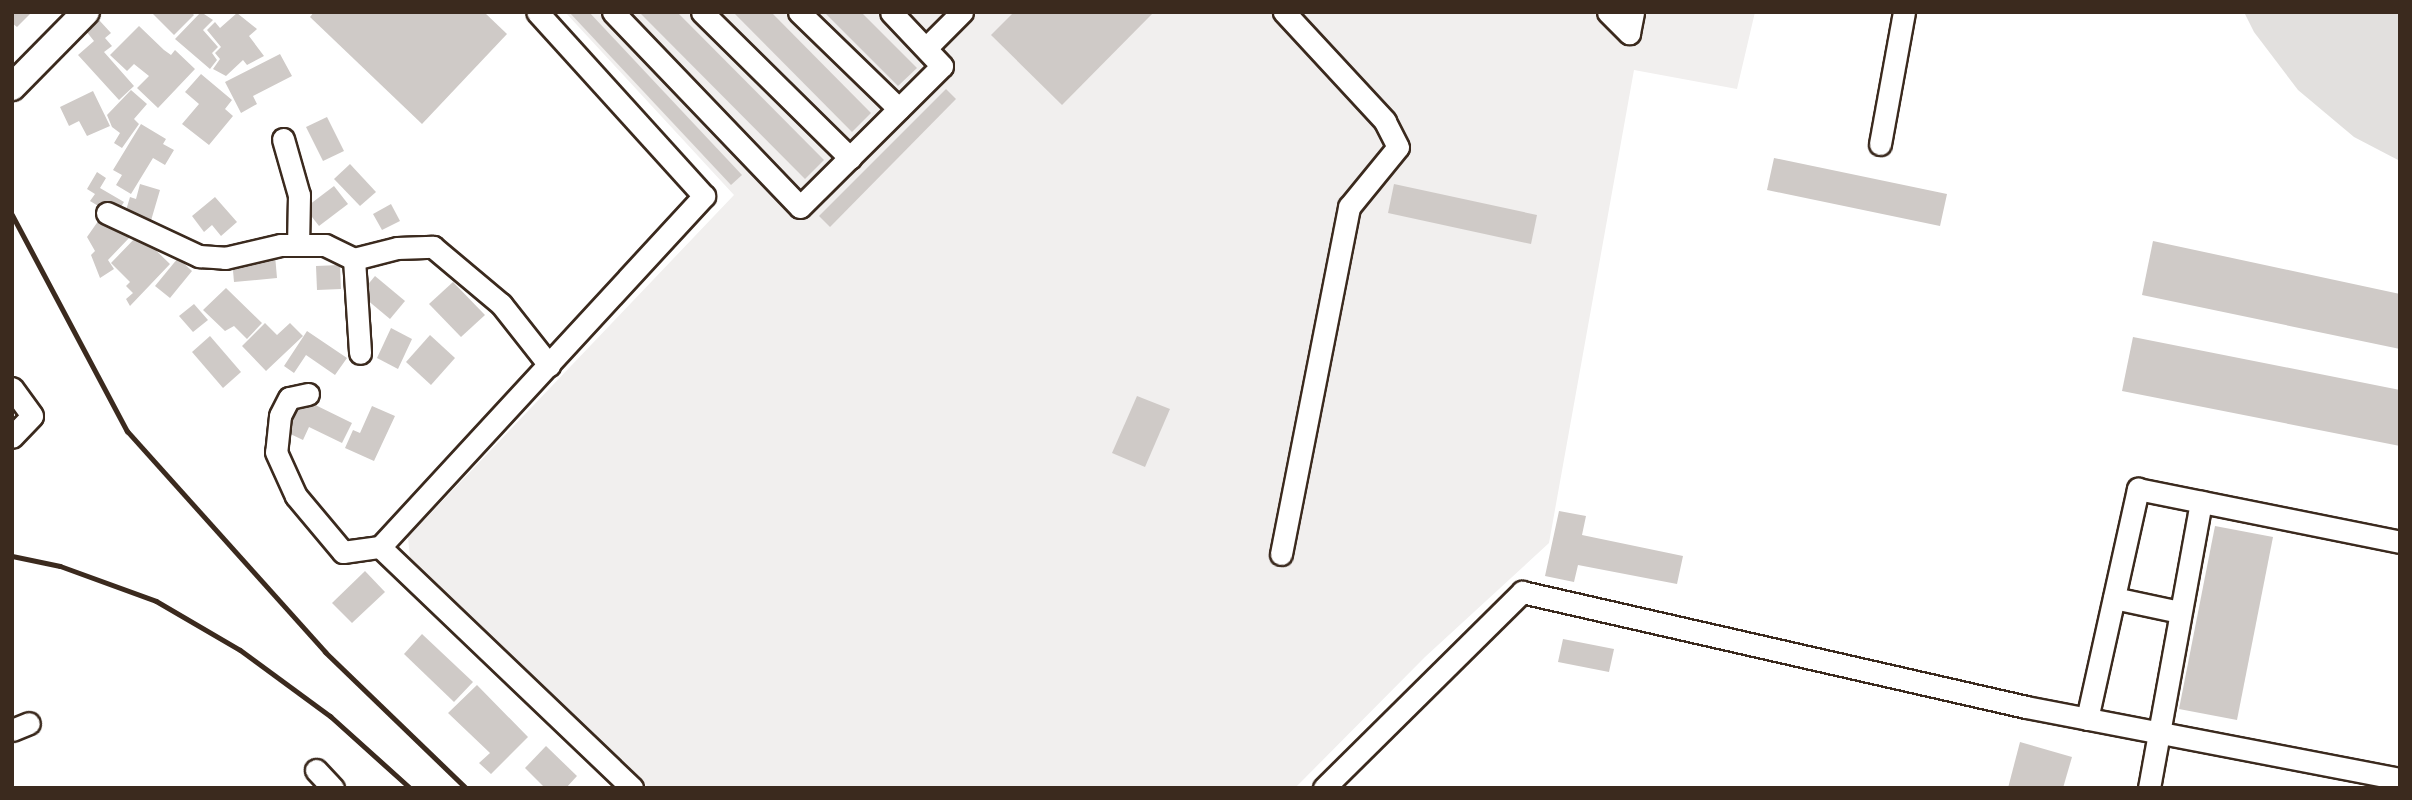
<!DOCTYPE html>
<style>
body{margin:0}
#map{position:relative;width:2412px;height:800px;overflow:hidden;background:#fff;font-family:Pangolin,sans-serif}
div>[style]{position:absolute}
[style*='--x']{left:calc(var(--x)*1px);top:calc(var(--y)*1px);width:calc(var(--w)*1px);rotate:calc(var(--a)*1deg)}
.built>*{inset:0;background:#f1efee}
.green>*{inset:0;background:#e2e0de}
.building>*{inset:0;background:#cfcac7}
.roads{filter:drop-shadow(2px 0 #3b2a1e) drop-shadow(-2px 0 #3b2a1e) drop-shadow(0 2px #3b2a1e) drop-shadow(0 -2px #3b2a1e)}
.minor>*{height:21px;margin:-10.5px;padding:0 10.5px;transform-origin:10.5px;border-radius:10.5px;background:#fff}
.major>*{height:26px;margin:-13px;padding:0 13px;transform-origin:13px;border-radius:13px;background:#fff}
.rail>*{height:5px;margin:-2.5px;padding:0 2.5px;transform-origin:2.5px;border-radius:2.5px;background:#3b2a1e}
span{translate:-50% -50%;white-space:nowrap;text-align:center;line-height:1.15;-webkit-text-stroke:7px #fff;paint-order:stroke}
.frame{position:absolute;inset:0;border:14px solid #3b2a1e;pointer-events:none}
</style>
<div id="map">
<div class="built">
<i style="clip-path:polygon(565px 12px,1755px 12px,1737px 89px,1634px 70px,1549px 543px,1425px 657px,1295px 788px,649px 788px,410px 558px,408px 537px,734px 195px)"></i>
</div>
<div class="green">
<i style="clip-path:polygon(2244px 12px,2400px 12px,2400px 161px,2354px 137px,2298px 90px,2254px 32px)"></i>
</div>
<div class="building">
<i style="clip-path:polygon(12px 12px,32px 12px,17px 27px,12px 23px)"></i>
<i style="clip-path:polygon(151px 12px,191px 12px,194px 15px,174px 35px)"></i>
<i style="clip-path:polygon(201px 12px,213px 20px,203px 30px,218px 47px,212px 53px,217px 60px,210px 69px,175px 39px)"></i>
<i style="clip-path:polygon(314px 12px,484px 12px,507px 34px,422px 124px,310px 17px)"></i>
<i style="clip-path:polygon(569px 12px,589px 12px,742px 175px,731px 185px)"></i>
<i style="clip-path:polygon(639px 12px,677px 12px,824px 160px,805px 179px)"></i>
<i style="clip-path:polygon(733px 12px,771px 12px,871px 113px,852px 132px)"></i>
<i style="clip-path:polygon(824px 12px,861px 12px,917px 68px,898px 86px)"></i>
<i style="clip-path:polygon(1014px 12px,1154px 12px,1062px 105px,991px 35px)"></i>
<i style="clip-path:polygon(237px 13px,257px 29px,249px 36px,264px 56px,247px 65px,243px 60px,226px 76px,213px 69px,220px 59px,215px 53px,221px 47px,207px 30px,215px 22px,220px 28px)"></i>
<i style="clip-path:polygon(99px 20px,111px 33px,105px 38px,112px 46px,104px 52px,134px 86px,119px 100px,78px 55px,94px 41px,86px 31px)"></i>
<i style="clip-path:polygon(139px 26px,164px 50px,171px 55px,175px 50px,195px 69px,158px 108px,137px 88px,149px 76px,134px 64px,127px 71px,110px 55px)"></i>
<i style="clip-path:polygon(280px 54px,292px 76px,253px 96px,257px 104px,241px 113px,225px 82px)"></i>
<i style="clip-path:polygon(201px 74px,232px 100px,225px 109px,233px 116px,209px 145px,182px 124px,199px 104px,185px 92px)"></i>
<i style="clip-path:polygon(946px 89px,956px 99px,830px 227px,819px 216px)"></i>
<i style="clip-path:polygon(131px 90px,147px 104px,134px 119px,139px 124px,122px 148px,114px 143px,120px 133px,112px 127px,107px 115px)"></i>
<i style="clip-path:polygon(93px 91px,110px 126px,87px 136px,79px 121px,69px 126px,60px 107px)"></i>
<i style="clip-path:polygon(327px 117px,344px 151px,323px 161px,306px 127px)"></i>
<i style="clip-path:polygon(141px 124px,166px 139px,163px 144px,174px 150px,165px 165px,153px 158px,131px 194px,116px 185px,122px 175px,113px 170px)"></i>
<i style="clip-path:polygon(1774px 158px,1947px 194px,1940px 226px,1767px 190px)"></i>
<i style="clip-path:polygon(350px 164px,376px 192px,360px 206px,334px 179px)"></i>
<i style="clip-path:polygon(97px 172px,106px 178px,100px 188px,124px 202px,115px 216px,90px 201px,95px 194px,87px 189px)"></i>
<i style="clip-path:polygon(140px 184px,160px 190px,150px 224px,124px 217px,130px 197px,136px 199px)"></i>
<i style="clip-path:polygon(1394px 184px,1537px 215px,1531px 244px,1388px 213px)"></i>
<i style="clip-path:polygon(334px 186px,348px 204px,319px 226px,305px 208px)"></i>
<i style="clip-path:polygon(215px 197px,237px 222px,221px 236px,212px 225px,204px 232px,192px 216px)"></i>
<i style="clip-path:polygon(391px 204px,400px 221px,382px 230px,373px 214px)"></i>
<i style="clip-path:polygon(101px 217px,130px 237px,108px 260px,114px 269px,100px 278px,91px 255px,95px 251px,87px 237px)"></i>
<i style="clip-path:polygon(139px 234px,170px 264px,130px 306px,126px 299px,133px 293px,126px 286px,130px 282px,111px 263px)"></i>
<i style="clip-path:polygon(2153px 241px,2400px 294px,2400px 349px,2142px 295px)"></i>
<i style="clip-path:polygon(275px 255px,277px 278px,234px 282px,232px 259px)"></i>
<i style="clip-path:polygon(178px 258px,192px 271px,170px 298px,155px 286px)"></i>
<i style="clip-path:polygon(340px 265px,341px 289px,317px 290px,316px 266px)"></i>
<i style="clip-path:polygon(375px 276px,405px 301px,390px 319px,360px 294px)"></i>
<i style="clip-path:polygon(453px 282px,485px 315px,461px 337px,429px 304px)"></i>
<i style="clip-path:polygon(226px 288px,262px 323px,247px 339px,234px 326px,225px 331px,203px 310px)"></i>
<i style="clip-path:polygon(194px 304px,208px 320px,193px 332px,179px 316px)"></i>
<i style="clip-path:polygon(265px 323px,277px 335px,290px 323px,303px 336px,266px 371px,242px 346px)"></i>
<i style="clip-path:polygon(391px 328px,412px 339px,398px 369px,377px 358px)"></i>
<i style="clip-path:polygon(307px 331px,347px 358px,335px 375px,306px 355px,294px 373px,284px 366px)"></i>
<i style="clip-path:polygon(430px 335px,455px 358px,431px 385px,406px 362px)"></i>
<i style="clip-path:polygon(210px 336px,241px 372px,223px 388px,192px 352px)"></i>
<i style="clip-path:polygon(2133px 337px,2400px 390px,2400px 446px,2122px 391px)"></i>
<i style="clip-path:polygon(1137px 396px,1170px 409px,1145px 467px,1112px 453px)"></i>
<i style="clip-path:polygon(299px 397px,352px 423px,342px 443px,309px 427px,303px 440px,282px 430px)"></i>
<i style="clip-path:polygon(372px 406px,395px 416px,374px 461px,345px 448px,353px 430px,360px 433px)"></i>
<i style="clip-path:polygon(1559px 511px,1586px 516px,1582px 535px,1683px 556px,1677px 584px,1578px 565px,1574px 582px,1545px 576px)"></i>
<i style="clip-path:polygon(2215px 526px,2273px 537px,2237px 720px,2179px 709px)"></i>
<i style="clip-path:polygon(365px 571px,385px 592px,352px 623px,332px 603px)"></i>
<i style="clip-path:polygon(422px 634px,473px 682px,454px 702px,404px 654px)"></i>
<i style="clip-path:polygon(1563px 639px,1614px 649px,1609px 672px,1558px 662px)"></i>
<i style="clip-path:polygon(477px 685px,528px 737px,491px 774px,479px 763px,490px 753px,448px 713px)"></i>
<i style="clip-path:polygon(2020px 742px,2072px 757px,2063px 788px,2008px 788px)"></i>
<i style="clip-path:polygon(546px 746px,577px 776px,566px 788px,545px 788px,525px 768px)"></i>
</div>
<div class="roads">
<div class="minor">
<i style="--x:613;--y:12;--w:270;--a:46.2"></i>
<i style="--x:800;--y:207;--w:200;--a:-44.8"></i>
<i style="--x:942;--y:66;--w:74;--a:-133.4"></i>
<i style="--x:702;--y:12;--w:208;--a:44.6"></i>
<i style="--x:799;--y:12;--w:139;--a:44.1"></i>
<i style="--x:1608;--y:12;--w:30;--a:45"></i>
<i style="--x:1629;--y:33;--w:21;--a:-79"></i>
<i style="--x:926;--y:48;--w:51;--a:-45"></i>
<i style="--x:283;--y:139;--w:58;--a:74.1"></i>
<i style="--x:299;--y:195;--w:50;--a:91.1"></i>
<i style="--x:1880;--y:144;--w:134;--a:-79.7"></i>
<i style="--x:107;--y:213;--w:102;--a:25.1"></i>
<i style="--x:199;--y:256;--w:26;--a:4"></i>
<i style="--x:225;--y:258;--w:57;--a:-13.1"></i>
<i style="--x:281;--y:245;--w:44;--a:0"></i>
<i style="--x:325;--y:245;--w:32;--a:26"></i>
<i style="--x:354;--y:259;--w:44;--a:-14.3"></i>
<i style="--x:397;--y:248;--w:36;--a:-2"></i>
<i style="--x:433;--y:247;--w:89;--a:40"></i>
<i style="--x:501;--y:304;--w:78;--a:51.8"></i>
<i style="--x:354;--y:259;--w:94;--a:86.3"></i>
<i style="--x:12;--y:388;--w:34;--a:54"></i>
<i style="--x:32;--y:416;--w:29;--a:134"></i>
<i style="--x:308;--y:394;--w:19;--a:168"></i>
<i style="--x:289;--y:398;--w:20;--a:117"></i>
<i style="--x:280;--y:416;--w:36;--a:96"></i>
<i style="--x:276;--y:452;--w:48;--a:65.6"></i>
<i style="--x:296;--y:496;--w:73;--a:50"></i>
<i style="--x:343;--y:552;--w:37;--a:-8"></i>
<i style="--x:380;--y:547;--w:478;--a:-47.3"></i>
<i style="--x:704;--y:196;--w:248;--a:-132.2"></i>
<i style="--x:380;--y:547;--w:349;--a:43.7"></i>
<i style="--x:1281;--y:554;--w:354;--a:-78.9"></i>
<i style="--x:1349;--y:207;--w:77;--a:-50.8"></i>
<i style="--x:1398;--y:147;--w:29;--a:-117"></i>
<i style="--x:1385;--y:121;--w:149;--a:-132.8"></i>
<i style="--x:2114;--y:598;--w:67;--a:12"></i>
<i style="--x:2087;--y:719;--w:236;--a:-77.5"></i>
<i style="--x:2138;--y:489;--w:267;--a:11.4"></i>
<i style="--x:12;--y:730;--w:18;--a:-22"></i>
<i style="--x:316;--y:770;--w:25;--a:47"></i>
<i style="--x:1324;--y:788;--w:279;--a:-44.7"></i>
<i style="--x:1522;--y:592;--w:517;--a:12.85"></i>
<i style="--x:2026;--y:707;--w:381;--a:10.9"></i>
<i style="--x:2149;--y:788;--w:291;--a:-79.7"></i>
</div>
<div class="major">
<i style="--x:12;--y:87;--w:105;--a:-45.4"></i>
</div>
</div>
<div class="rail">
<i style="--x:12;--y:215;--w:245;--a:62"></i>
<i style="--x:127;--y:431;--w:297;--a:48.1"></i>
<i style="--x:325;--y:652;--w:196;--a:44"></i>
<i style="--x:12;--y:556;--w:49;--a:11.8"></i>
<i style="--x:60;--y:566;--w:102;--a:20"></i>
<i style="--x:156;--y:601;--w:97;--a:30.3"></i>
<i style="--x:240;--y:650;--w:112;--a:36.3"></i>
<i style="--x:330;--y:716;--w:108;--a:42"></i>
</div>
<div class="frame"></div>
</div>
